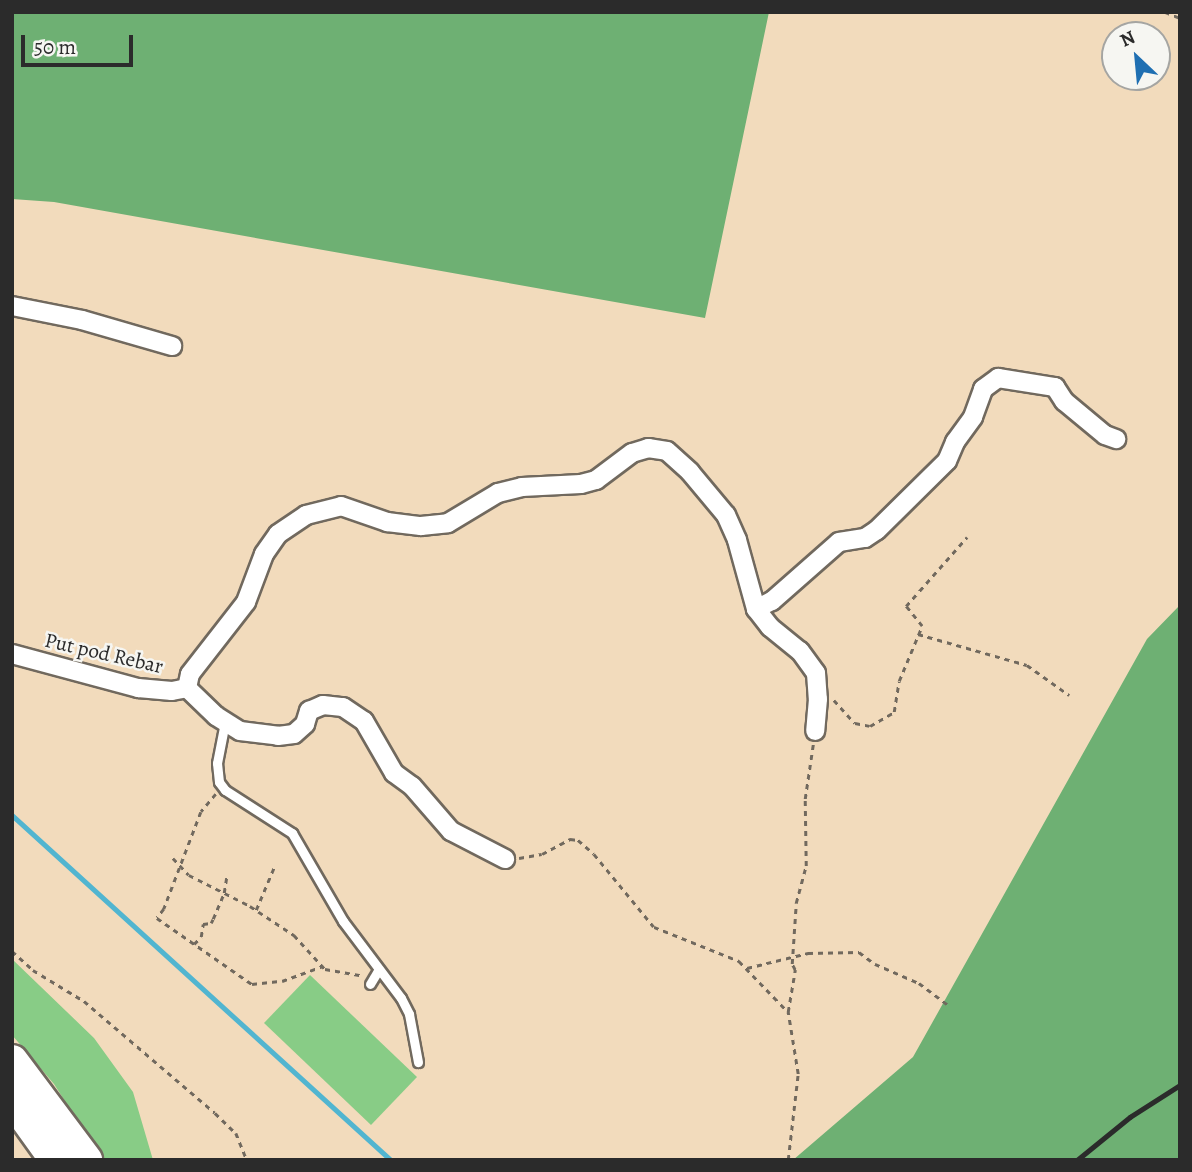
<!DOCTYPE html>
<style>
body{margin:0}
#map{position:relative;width:1192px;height:1172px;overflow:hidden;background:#f2dbbc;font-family:Alegreya,serif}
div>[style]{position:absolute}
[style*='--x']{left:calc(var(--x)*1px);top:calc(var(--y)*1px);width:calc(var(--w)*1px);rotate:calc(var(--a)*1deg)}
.green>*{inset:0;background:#88cc86}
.forest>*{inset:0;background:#6eb073}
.stream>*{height:4.5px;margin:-2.25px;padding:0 2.25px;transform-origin:2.25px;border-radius:2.25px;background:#51b5d0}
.path>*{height:2.5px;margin-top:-1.25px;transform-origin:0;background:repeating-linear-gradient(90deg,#71695e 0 5px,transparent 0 10px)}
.roads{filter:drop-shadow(2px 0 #71695e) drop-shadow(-2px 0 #71695e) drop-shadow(0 2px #71695e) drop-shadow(0 -2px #71695e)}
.lane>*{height:9px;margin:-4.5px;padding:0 4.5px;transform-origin:4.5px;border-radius:4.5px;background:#fff}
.street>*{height:18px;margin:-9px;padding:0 9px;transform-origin:9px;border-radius:9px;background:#fff}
.highway>*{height:32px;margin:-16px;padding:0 16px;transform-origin:16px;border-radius:16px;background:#fff}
.rail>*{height:4.5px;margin:-2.25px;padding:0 2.25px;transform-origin:2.25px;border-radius:2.25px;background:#2b2b2b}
span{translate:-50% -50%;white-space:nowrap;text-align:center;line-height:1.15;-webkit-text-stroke:5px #f6f6f2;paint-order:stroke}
.street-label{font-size:21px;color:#2b2b2b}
.frame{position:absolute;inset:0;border:14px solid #2b2b2b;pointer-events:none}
.north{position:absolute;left:1101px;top:21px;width:70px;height:70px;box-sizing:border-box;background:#f6f6f2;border:2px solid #a5a5a2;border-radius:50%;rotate:334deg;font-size:19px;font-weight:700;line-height:28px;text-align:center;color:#2b2b2b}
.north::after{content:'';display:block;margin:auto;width:24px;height:32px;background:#1f6fb2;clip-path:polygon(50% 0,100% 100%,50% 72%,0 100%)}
.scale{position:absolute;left:21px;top:35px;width:112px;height:32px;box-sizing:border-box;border:4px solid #2b2b2b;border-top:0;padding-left:9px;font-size:21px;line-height:24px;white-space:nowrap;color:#2b2b2b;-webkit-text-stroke:5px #f6f6f2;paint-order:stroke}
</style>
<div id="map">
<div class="green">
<i style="clip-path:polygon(12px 959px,94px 1038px,133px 1092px,153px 1160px,102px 1160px,54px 1084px,12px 1035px)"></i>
<i style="clip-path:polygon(310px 975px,417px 1077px,371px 1125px,264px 1023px)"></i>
</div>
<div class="forest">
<i style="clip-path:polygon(12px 12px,769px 12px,705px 318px,54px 202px,12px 199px)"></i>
<i style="clip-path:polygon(1180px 605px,1180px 1160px,793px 1160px,913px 1057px,1147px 639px)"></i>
</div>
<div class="stream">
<i style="--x:12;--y:815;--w:513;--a:42.31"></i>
</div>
<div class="path">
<i style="--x:1165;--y:12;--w:16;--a:22"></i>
<i style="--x:918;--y:634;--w:113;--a:15.9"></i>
<i style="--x:1027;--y:665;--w:52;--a:35.5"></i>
<i style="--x:834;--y:700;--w:31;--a:48"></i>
<i style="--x:855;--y:723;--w:15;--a:11"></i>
<i style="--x:870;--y:726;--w:28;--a:-30"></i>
<i style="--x:894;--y:712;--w:31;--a:-81"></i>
<i style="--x:899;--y:681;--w:60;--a:-67.3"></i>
<i style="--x:922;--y:626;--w:26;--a:-129"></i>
<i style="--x:906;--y:606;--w:92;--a:-48.5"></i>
<i style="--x:216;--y:794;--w:23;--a:130"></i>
<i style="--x:201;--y:812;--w:104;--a:110.9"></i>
<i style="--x:164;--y:909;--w:11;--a:128"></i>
<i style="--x:157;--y:918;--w:116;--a:34.8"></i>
<i style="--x:252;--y:984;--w:30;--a:-6"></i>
<i style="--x:282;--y:981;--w:44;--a:-20.1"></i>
<i style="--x:173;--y:858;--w:23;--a:47"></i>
<i style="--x:189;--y:875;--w:68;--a:26.9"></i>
<i style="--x:250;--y:906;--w:53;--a:33.4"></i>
<i style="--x:294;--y:935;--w:46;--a:47.6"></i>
<i style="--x:325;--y:969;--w:39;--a:10"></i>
<i style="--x:519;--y:858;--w:23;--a:-10"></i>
<i style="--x:542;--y:854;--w:32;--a:-28"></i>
<i style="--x:570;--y:839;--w:8;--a:7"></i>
<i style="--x:578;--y:840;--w:21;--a:41"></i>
<i style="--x:594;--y:854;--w:94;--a:50.6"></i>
<i style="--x:654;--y:927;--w:92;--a:21.8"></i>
<i style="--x:739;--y:961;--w:71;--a:46.1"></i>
<i style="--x:256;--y:910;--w:49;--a:-67.1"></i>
<i style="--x:194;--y:944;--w:10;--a:-45"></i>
<i style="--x:201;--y:937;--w:13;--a:-81"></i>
<i style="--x:203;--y:924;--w:8;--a:-7"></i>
<i style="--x:211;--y:923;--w:4;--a:-63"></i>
<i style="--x:213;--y:919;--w:28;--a:-67"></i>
<i style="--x:224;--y:893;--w:19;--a:-81"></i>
<i style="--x:12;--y:951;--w:28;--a:42"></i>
<i style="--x:33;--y:970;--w:60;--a:31.3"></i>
<i style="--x:84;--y:1001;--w:172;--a:40.5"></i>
<i style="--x:215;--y:1113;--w:29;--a:44"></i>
<i style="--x:236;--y:1133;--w:29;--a:68"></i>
<i style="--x:747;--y:968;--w:63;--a:-13.8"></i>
<i style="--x:808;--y:953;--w:51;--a:-1.1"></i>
<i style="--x:859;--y:952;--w:20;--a:37"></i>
<i style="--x:875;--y:964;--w:48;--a:23.4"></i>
<i style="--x:919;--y:983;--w:36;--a:37"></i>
<i style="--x:788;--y:1160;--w:87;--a:-83.4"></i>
<i style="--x:798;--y:1074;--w:63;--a:-99.2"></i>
<i style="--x:788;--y:1012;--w:43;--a:-80.5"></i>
<i style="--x:795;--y:970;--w:7;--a:-117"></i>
<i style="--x:792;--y:964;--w:61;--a:-86.2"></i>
<i style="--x:796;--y:903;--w:38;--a:-75"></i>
<i style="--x:806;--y:866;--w:67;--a:-90.9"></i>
<i style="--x:805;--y:799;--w:55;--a:-81.6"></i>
</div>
<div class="roads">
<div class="lane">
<i style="--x:225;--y:722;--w:42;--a:101"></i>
<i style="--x:217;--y:763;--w:19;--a:84"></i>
<i style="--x:219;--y:782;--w:10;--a:53"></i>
<i style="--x:225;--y:790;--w:80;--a:32.7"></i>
<i style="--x:292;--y:833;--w:102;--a:59.9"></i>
<i style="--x:343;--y:921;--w:96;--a:53"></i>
<i style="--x:401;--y:998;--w:18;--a:63"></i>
<i style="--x:409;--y:1014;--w:49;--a:79.4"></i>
<i style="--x:370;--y:984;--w:17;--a:-59"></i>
</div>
<div class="street">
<i style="--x:12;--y:306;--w:71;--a:11.3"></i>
<i style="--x:82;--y:320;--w:94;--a:16.1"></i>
<i style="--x:756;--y:609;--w:18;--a:-27"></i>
<i style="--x:772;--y:601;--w:89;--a:-41.4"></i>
<i style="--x:839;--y:542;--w:26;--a:-9"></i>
<i style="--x:865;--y:538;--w:14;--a:-34"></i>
<i style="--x:877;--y:530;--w:98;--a:-44.6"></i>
<i style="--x:947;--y:461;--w:21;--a:-67"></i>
<i style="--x:955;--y:442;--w:31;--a:-54"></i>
<i style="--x:973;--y:417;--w:30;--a:-70"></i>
<i style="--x:983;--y:389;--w:19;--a:-36"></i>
<i style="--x:998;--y:378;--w:58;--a:9"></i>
<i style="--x:1055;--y:387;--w:17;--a:57"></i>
<i style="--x:1064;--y:401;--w:53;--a:39.7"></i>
<i style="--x:1105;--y:435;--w:12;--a:20"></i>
<i style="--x:12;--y:654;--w:131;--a:15.1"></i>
<i style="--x:138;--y:688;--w:34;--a:5"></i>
<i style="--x:172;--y:691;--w:15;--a:-11"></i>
<i style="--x:187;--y:688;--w:40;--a:44"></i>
<i style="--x:216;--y:716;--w:28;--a:32"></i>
<i style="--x:240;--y:731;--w:38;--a:7"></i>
<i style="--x:278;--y:736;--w:16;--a:-7"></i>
<i style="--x:294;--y:734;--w:15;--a:-42"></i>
<i style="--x:305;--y:724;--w:14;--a:-73"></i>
<i style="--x:309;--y:711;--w:15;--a:-23"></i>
<i style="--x:323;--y:705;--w:20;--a:6"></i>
<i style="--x:343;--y:707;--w:25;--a:34"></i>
<i style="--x:364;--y:721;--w:60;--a:60"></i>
<i style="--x:394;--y:773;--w:22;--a:36"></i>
<i style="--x:412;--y:786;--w:60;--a:49.1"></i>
<i style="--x:451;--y:831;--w:61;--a:27.4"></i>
<i style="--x:187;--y:688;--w:14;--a:-78"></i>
<i style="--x:190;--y:674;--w:91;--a:-52.1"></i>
<i style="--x:246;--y:602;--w:51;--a:-69.4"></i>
<i style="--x:264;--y:554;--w:24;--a:-55"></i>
<i style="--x:278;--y:534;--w:34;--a:-34"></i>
<i style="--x:306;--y:515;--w:36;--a:-14"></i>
<i style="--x:341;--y:506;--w:49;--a:19.2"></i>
<i style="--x:387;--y:522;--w:34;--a:7"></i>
<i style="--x:421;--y:526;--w:27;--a:-6"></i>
<i style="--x:448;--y:523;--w:58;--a:-31"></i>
<i style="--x:498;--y:493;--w:25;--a:-14"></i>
<i style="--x:522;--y:487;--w:59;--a:-2.9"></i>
<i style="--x:581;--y:484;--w:16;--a:-15"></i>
<i style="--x:596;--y:480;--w:45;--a:-36.9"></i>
<i style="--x:632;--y:453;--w:17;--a:-17"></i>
<i style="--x:648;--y:448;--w:19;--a:9"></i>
<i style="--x:667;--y:451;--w:31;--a:42"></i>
<i style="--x:690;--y:472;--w:56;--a:50.1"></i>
<i style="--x:726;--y:515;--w:27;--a:66"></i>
<i style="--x:737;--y:540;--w:72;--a:74.6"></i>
<i style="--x:756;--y:609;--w:23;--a:52"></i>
<i style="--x:770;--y:627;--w:38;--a:39"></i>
<i style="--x:800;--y:651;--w:27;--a:54"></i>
<i style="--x:816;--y:673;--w:26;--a:86"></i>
<i style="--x:818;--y:699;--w:32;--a:95"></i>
</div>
<div class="highway">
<i style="--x:12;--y:1061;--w:124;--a:53.2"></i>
<i style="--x:12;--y:1099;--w:75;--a:54.2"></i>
</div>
</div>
<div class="rail">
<i style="--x:1077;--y:1160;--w:68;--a:-39.1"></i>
<i style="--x:1130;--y:1117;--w:59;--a:-32.6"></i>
</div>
<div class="street-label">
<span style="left:104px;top:653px;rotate:13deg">Put pod Rebar</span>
</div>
<div class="frame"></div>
<div class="north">N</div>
<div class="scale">50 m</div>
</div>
